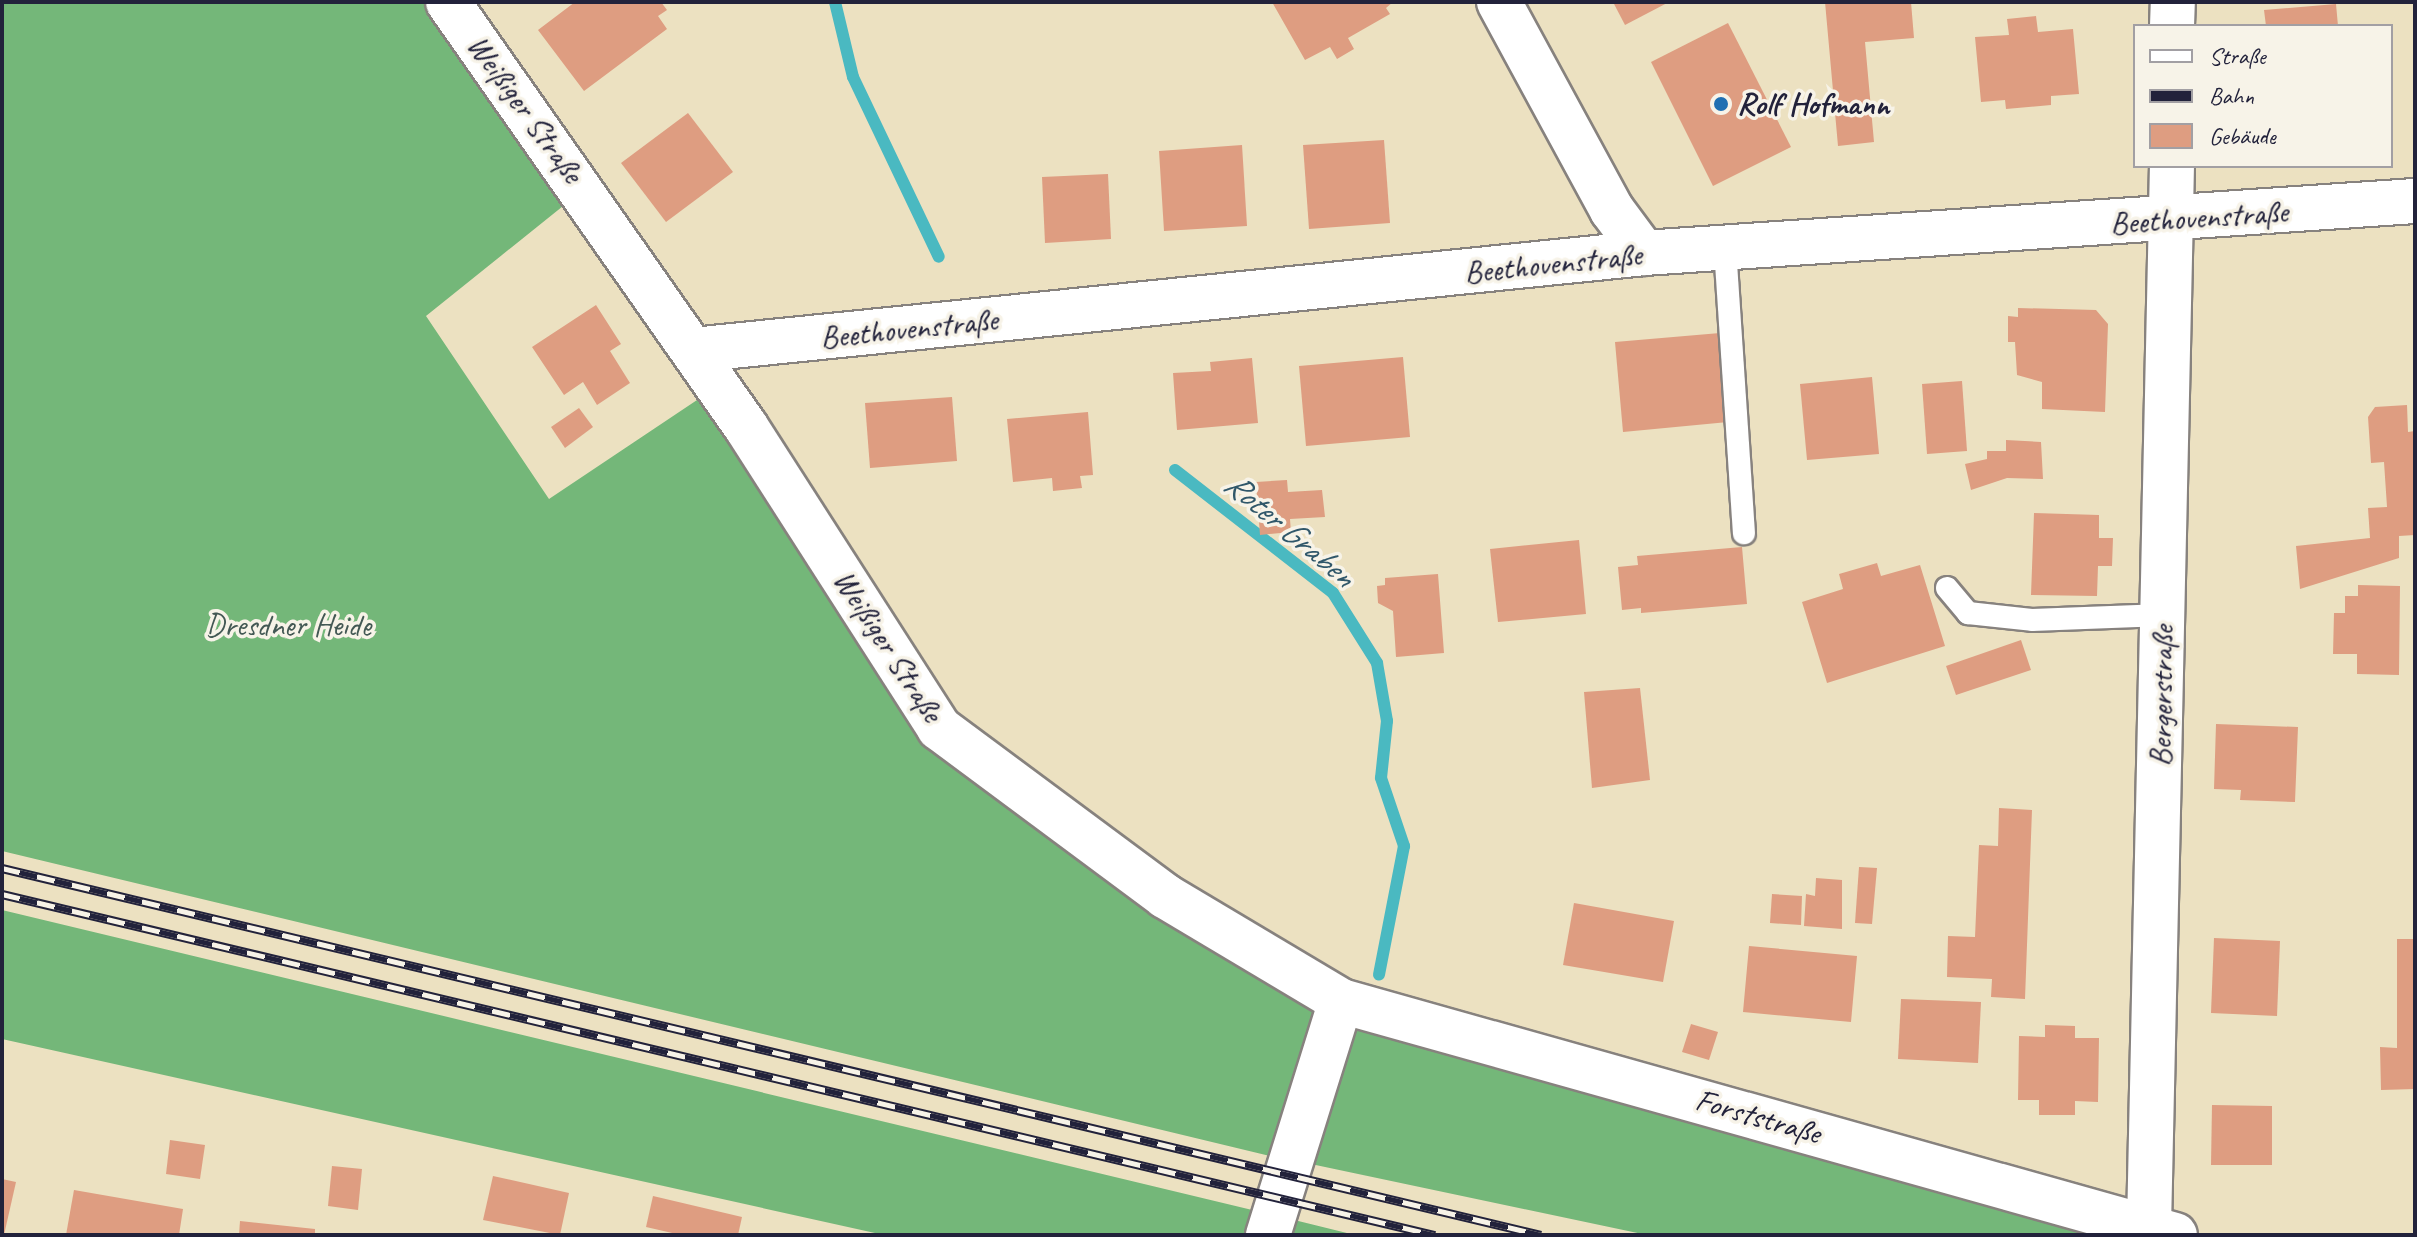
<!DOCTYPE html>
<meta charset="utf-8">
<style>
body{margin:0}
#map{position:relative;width:2417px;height:1237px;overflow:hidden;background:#ece1c1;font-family:Caveat,sans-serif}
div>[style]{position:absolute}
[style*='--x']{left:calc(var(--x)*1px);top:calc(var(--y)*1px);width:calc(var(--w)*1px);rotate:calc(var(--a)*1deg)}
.forest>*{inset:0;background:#74b779}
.stream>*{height:12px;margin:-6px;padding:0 6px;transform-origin:6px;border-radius:6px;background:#4ab9c1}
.building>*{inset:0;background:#de9d81}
.roads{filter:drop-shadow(2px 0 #87827e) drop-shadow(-2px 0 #87827e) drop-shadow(0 2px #87827e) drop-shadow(0 -2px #87827e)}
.lane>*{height:22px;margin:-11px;padding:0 11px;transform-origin:11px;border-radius:11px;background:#fff}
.street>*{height:44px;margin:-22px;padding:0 22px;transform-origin:22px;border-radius:22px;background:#fff}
.secondary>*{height:44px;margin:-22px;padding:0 22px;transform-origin:22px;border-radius:22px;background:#fff}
.rail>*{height:9px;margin-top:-4.5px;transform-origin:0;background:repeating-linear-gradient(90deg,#f7f3e8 0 18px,#22223b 0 36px);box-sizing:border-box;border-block:2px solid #22223b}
.dots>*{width:22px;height:22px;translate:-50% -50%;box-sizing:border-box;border:4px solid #f7f3e8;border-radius:50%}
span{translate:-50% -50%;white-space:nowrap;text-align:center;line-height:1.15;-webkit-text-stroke:7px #f7f3e8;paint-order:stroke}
.poi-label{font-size:32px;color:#22223b;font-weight:700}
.left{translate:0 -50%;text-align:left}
.street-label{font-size:32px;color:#22223b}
.park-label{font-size:32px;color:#435854}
.water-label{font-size:34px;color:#30576a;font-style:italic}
.frame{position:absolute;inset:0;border:4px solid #22223b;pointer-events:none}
.legend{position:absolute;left:2133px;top:24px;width:260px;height:144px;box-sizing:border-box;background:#f7f3e8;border:2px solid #a29fa3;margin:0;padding:10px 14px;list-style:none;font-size:24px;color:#22223b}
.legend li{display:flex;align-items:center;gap:16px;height:40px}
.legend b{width:40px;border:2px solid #a29fa3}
</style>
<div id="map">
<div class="forest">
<i style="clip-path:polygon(2px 2px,444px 2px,583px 190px,426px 316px,549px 499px,718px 386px,939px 728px,1341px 1001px,2175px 1235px,1647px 1235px,1292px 1160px,1274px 1215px,1355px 1235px,884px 1235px,2px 1039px,2px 910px,1273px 1215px,1291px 1161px,2px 851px)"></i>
</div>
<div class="stream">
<i style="--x:835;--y:2;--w:77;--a:76.5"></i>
<i style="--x:853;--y:77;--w:199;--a:64.5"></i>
<i style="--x:1175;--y:470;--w:200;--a:37.9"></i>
<i style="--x:1333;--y:593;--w:83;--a:57.8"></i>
<i style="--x:1377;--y:663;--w:59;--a:80.2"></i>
<i style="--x:1387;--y:721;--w:57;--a:96"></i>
<i style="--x:1381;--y:778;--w:72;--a:71.3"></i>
<i style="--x:1404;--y:846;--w:131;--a:101"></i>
</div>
<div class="building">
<i style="clip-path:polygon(575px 2px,661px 2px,667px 10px,658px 16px,667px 29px,584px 91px,538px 30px)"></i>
<i style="clip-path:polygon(1272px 2px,1393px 2px,1386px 8px,1390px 14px,1348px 38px,1354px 49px,1337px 59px,1330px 47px,1305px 60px)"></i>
<i style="clip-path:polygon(1613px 2px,1669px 2px,1625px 25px)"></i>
<i style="clip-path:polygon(1825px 2px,1911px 2px,1914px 38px,1865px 42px,1874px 142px,1838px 146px)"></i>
<i style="clip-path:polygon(2336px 4px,2338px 26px,2266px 26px,2264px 10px)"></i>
<i style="clip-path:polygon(2036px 16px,2038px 32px,2073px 29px,2079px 94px,2051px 96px,2051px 105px,2006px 109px,2005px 100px,1981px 102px,1975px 37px,2009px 35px,2007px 19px)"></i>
<i style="clip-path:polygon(1728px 23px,1791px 147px,1713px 186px,1651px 62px)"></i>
<i style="clip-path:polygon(688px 113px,733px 172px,666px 222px,621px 163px)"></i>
<i style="clip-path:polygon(1384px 140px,1390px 223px,1309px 229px,1303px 145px)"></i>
<i style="clip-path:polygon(1242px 145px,1247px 226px,1164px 231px,1159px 151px)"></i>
<i style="clip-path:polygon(1108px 174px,1111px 239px,1045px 243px,1042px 177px)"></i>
<i style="clip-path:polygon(596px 305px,621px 344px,610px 351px,630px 383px,597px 405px,583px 382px,564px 395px,532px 347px)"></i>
<i style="clip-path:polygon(2018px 308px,2096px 310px,2108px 324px,2105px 412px,2042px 409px,2042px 382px,2017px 375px,2015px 342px,2008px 342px,2008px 316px,2018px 317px)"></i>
<i style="clip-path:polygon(1720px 333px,1728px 422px,1623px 432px,1615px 342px)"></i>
<i style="clip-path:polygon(1403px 357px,1410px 437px,1306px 446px,1299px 366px)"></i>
<i style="clip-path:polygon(1252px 358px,1258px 423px,1177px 430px,1173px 373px,1211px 371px,1210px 362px)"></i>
<i style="clip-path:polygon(1872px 377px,1879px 454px,1807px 460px,1800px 384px)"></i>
<i style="clip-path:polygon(1962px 381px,1967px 451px,1927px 454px,1922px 384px)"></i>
<i style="clip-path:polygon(952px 397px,957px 461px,870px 468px,865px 403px)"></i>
<i style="clip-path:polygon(2407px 405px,2408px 432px,2415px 431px,2415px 535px,2399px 536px,2399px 558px,2300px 589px,2296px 546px,2370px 538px,2368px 508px,2387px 507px,2384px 462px,2371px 463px,2368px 417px,2375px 407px)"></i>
<i style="clip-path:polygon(579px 408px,593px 427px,565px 448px,551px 427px)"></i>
<i style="clip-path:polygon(1088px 412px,1093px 475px,1080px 476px,1082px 488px,1053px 491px,1052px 478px,1013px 482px,1007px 419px)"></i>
<i style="clip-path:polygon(2006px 440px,2041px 442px,2043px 479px,2007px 478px,1971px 490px,1965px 464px,1987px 459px,1987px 451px,2006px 451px)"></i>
<i style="clip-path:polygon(1287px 480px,1288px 492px,1322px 490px,1325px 517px,1290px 519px,1291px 532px,1260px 535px,1256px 482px)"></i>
<i style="clip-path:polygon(2034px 513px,2099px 515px,2099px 538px,2113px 538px,2112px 566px,2098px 566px,2097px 596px,2031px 595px)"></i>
<i style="clip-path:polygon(1579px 540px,1586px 614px,1498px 622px,1490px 549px)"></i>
<i style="clip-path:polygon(1742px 547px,1747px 604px,1641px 613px,1641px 608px,1622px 610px,1618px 567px,1638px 565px,1637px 556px)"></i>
<i style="clip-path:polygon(1877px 563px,1881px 576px,1920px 565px,1945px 646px,1827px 683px,1802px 602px,1843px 589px,1839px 574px)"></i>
<i style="clip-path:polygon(1438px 574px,1444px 653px,1396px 657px,1393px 611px,1378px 603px,1377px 586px,1385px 585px,1385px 578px)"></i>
<i style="clip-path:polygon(2358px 585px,2400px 586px,2399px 675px,2357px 674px,2357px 654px,2333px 654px,2334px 613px,2345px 613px,2345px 596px,2358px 596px)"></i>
<i style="clip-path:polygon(2021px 640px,2031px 670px,1956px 695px,1946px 666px)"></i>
<i style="clip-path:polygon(1640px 688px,1650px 780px,1592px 788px,1584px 692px)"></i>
<i style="clip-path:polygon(2216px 724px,2298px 727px,2295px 802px,2240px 800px,2241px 790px,2214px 789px)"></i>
<i style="clip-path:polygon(1999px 808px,2032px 810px,2025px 999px,1991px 997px,1992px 979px,1947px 977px,1948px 936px,1975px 937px,1979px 845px,1998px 846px)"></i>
<i style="clip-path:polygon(1859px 867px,1877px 868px,1872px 924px,1855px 923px)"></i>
<i style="clip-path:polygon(1816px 878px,1842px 880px,1842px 929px,1804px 926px,1806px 894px,1815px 896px)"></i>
<i style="clip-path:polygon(1772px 894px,1802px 896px,1801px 925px,1770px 923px)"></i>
<i style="clip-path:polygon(1574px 903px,1674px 921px,1663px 982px,1563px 965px)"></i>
<i style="clip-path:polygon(2214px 938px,2280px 941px,2277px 1016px,2211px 1013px)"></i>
<i style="clip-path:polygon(2397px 939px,2415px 939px,2415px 1089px,2381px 1090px,2380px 1047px,2397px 1048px)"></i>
<i style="clip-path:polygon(1749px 946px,1857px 956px,1851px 1022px,1743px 1012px)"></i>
<i style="clip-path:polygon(1901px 999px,1981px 1002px,1978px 1063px,1898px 1059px)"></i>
<i style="clip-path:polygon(1691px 1024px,1718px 1032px,1709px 1060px,1682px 1052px)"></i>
<i style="clip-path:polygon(2045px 1025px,2075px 1026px,2075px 1038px,2099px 1038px,2098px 1102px,2075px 1101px,2075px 1115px,2039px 1115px,2039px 1100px,2018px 1100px,2019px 1036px,2045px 1037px)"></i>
<i style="clip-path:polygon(2212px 1105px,2272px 1106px,2272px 1165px,2211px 1165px)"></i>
<i style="clip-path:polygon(170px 1140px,205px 1145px,200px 1179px,166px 1174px)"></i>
<i style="clip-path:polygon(332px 1166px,362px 1169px,358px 1210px,328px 1206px)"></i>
<i style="clip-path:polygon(493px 1176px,569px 1193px,560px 1235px,483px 1220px)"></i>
<i style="clip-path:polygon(2px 1179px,16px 1182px,4px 1235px,2px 1235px)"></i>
<i style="clip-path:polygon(74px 1190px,183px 1209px,179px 1235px,66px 1235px)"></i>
<i style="clip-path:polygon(653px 1196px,742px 1217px,738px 1235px,681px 1235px,646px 1227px)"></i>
<i style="clip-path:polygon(240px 1221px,315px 1229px,315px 1235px,239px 1235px)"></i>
</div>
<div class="roads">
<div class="lane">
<i style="--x:1725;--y:248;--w:286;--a:86.2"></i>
<i style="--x:1947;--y:588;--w:33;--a:50"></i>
<i style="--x:1968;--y:613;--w:64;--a:6.2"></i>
<i style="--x:2032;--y:620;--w:132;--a:-2.2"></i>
</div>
<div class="street">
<i style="--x:448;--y:2;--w:519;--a:54.96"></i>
<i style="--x:746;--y:427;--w:358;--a:57.3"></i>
<i style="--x:939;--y:728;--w:282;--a:36.6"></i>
<i style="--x:1165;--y:896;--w:205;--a:30.8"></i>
<i style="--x:1341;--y:1001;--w:866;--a:15.67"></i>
<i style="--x:2172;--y:26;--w:24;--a:-88"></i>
<i style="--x:693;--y:350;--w:956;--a:-5.82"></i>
<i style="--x:2149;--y:1227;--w:1061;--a:-88.76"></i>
<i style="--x:1268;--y:1235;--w:245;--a:-72.7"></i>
</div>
<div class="secondary">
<i style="--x:1499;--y:2;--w:237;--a:61.5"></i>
<i style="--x:1612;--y:210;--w:54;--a:53.3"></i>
<i style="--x:1644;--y:253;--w:773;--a:-3.86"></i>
</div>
</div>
<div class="rail">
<i style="--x:2;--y:868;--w:1582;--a:13.41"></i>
<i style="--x:2;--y:894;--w:1473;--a:13.39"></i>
</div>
<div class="dots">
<i style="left:1721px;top:104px;background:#1f6fb2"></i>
</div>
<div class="poi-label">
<span class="left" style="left:1737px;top:104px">Rolf Hofmann</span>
</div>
<div class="street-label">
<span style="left:525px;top:109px;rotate:54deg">Weißiger Straße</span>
<span style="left:2199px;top:218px;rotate:-4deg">Beethovenstraße</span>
<span style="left:1553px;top:264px;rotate:-6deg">Beethovenstraße</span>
<span style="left:909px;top:329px;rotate:-6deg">Beethovenstraße</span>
<span style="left:888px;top:646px;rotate:57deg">Weißiger Straße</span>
<span style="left:2162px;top:696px;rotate:-89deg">Bergerstraße</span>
<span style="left:1758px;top:1117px;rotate:16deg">Forststraße</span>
</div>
<div class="park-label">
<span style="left:288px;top:625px">Dresdner Heide</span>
</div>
<div class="water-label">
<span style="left:1290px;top:529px;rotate:40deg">Roter Graben</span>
</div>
<div class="frame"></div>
<ul class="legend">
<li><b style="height:10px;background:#fff"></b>Straße</li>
<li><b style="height:10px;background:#22223b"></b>Bahn</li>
<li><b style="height:22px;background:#de9d81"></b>Gebäude</li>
</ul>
</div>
